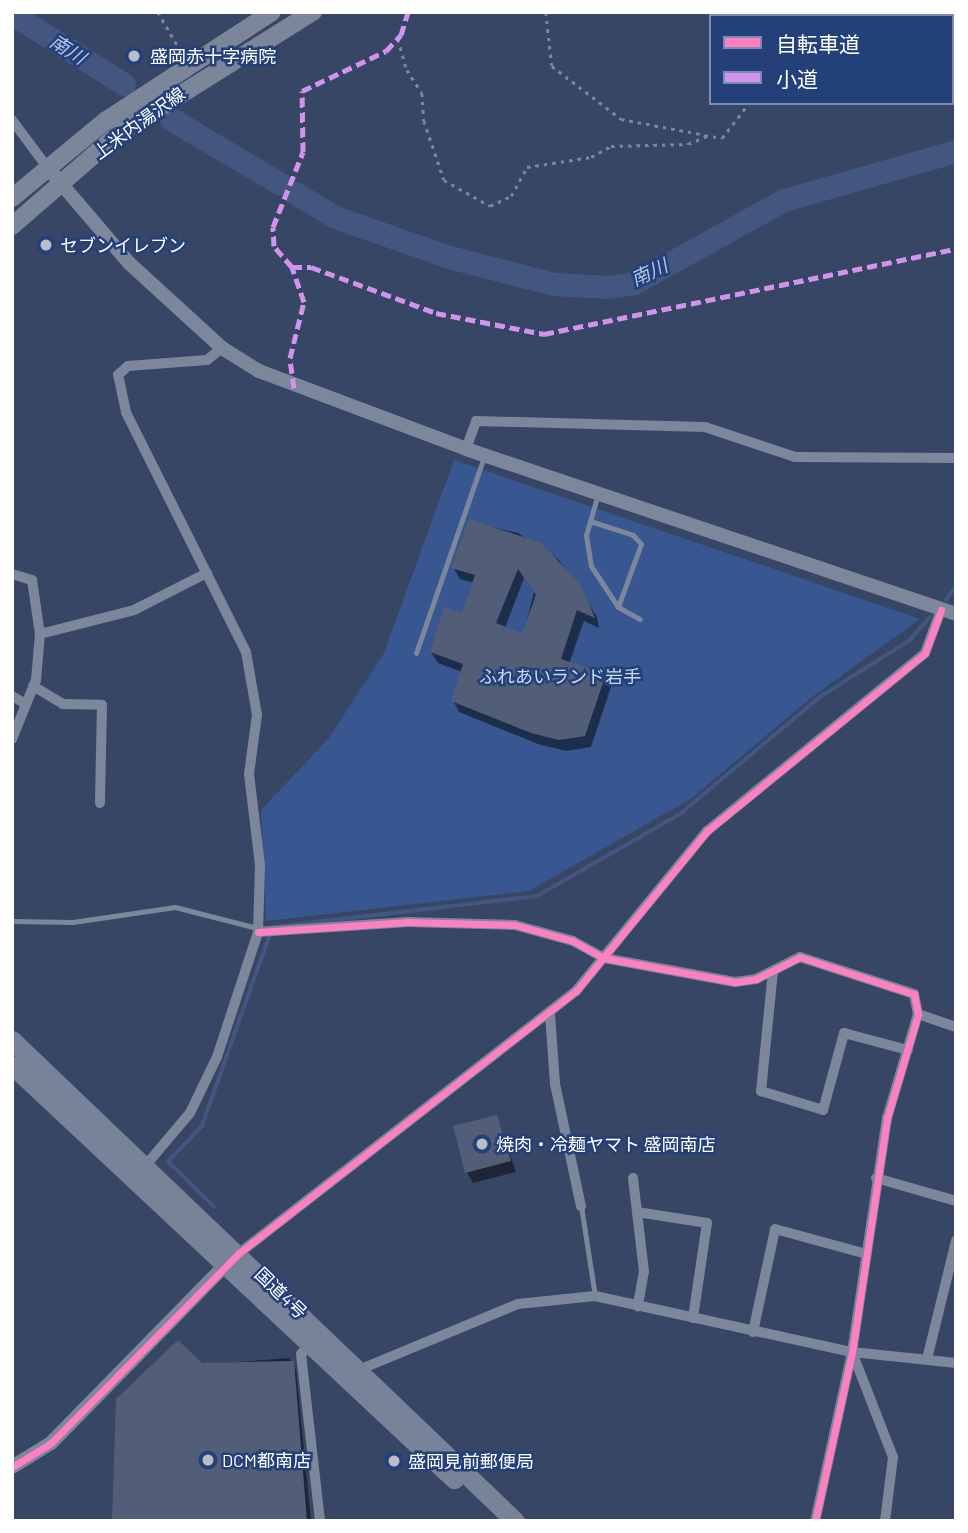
<!DOCTYPE html>
<meta charset="utf-8">
<style>
body{margin:0}
#map{position:relative;width:968px;height:1533px;overflow:hidden;background:#384665;font-family:Barlow,"Noto Sans JP",sans-serif}
div>[style]{position:absolute}
[style*='--x']{left:calc(var(--x)*1px);top:calc(var(--y)*1px);width:calc(var(--w)*1px);rotate:calc(var(--a)*1deg)}
.green>*{inset:0;background:#385690}
.shadow>*{inset:0;background:#0007}
.stream>*{height:3.5px;margin:-1.75px;padding:0 1.75px;transform-origin:1.75px;border-radius:1.75px;background:#435680}
.river>*{height:23px;margin:-11.5px;padding:0 11.5px;transform-origin:11.5px;border-radius:11.5px;background:#435680}
.building>*{inset:0;background:#525e78}
.path>*{height:2.5px;margin-top:-1.25px;transform-origin:0;background:repeating-linear-gradient(90deg,#7c879c 0 3.5px,transparent 0 8.5px)}
.service>*{height:5px;margin:-2.5px;padding:0 2.5px;transform-origin:2.5px;border-radius:2.5px;background:#7c879c}
.minor>*{height:10px;margin:-5px;padding:0 5px;transform-origin:5px;border-radius:5px;background:#7c879c}
.tertiary>*{height:14px;margin:-7px;padding:0 7px;transform-origin:7px;border-radius:7px;background:#7c879c}
.primary>*{height:18px;margin:-9px;padding:0 9px;transform-origin:9px;border-radius:9px;background:#7c869b}
.trunk>*{height:19px;margin:-9.5px;padding:0 9.5px;transform-origin:9.5px;border-radius:9.5px;background:#788298}
.quiet>*{height:5px;margin-top:-2.5px;transform-origin:0;background:repeating-linear-gradient(90deg,#d193ec 0 10px,transparent 0 15px)}
.cycleway>*{height:7px;margin:-3.5px;padding:0 3.5px;transform-origin:3.5px;border-radius:3.5px;background:#ff80c0}
.dots>*{width:19px;height:19px;translate:-50% -50%;box-sizing:border-box;border:4px solid #244079;border-radius:50%}
span{translate:-50% -50%;white-space:nowrap;text-align:center;line-height:1.15;-webkit-text-stroke:5px #244079;paint-order:stroke}
.poi-label{font-size:18px;color:#fff}
.left{translate:0 -50%;text-align:left}
.street-label{font-size:18px;color:#fff}
.park-label{font-size:18px;color:#c9d8f3}
.water-label{font-size:19px;color:#b2c6ec;font-style:italic}
.frame{position:absolute;inset:0;border:14px solid #fff;pointer-events:none}
.legend{position:absolute;left:709px;top:14px;width:245px;height:91px;box-sizing:border-box;background:#244079;border:2px solid #7c8caf;margin:0;padding:9px 12px;list-style:none;font-size:21px;color:#fff}
.legend li{display:flex;align-items:center;gap:14px;height:35px}
.legend b{width:35px;border:2px solid #7c8caf}
</style>
<div id="map">
<div class="green">
<i style="clip-path:polygon(454px 460px,920px 619px,812px 697px,692px 798px,529px 891px,266px 921px,261px 810px,329px 738px,384px 653px)"></i>
</div>
<div class="shadow">
<i style="clip-path:polygon(evenodd,470px 522px,518px 533px,559px 560px,597px 617px,599px 628px,584px 621px,569px 664px,605px 676px,611px 687px,591px 747px,566px 751px,538px 744px,459px 712px,453px 700px,462px 672px,438px 663px,431px 652px,464px 615px,474px 583px,460px 579px,453px 567px,470px 522px,524px 578px,534px 592px,523px 635px,505px 628px,524px 578px)"></i>
<i style="clip-path:polygon(497px 1117px,516px 1172px,473px 1183px,467px 1172px)"></i>
<i style="clip-path:polygon(289px 1358px,296px 1370px,311px 1521px,114px 1521px,201px 1365px)"></i>
</div>
<div class="stream">
<i style="--x:946;--y:600;--w:17;--a:-54"></i>
<i style="--x:273;--y:927;--w:266;--a:-6.7"></i>
<i style="--x:537;--y:896;--w:165;--a:-29.8"></i>
<i style="--x:680;--y:814;--w:182;--a:-39.9"></i>
<i style="--x:820;--y:697;--w:107;--a:-32.3"></i>
<i style="--x:910;--y:640;--w:30;--a:-49"></i>
<i style="--x:214;--y:1207;--w:64;--a:-135.6"></i>
<i style="--x:168;--y:1162;--w:50;--a:-46.6"></i>
<i style="--x:202;--y:1126;--w:204;--a:-70.5"></i>
</div>
<div class="river">
<i style="--x:12;--y:14;--w:132;--a:32"></i>
<i style="--x:171;--y:119;--w:126;--a:30.7"></i>
<i style="--x:295;--y:193;--w:47;--a:31"></i>
<i style="--x:335;--y:217;--w:121;--a:19.3"></i>
<i style="--x:449;--y:257;--w:108;--a:14.4"></i>
<i style="--x:554;--y:284;--w:55;--a:3.1"></i>
<i style="--x:609;--y:287;--w:25;--a:-9"></i>
<i style="--x:634;--y:283;--w:171;--a:-29"></i>
<i style="--x:784;--y:200;--w:179;--a:-15.9"></i>
</div>
<div class="building">
<i style="clip-path:polygon(evenodd,469px 519px,541px 543px,580px 584px,595px 618px,577px 610px,561px 659px,606px 674px,585px 736px,559px 740px,531px 733px,451px 701px,463px 664px,430px 652px,444px 607px,462px 613px,475px 575px,451px 568px,469px 519px,518px 569px,536px 595px,522px 633px,496px 623px,518px 569px)"></i>
<i style="clip-path:polygon(497px 1115px,511px 1161px,465px 1173px,453px 1126px)"></i>
<i style="clip-path:polygon(178px 1340px,202px 1363px,294px 1361px,307px 1521px,112px 1521px,116px 1399px)"></i>
</div>
<div class="path">
<i style="--x:158;--y:12;--w:44;--a:59.9"></i>
<i style="--x:546;--y:12;--w:54;--a:83.7"></i>
<i style="--x:552;--y:66;--w:87;--a:37.5"></i>
<i style="--x:621;--y:119;--w:103;--a:10.7"></i>
<i style="--x:722;--y:138;--w:44;--a:-52.4"></i>
<i style="--x:398;--y:39;--w:32;--a:74"></i>
<i style="--x:407;--y:70;--w:27;--a:57"></i>
<i style="--x:422;--y:93;--w:28;--a:86"></i>
<i style="--x:424;--y:121;--w:62;--a:71.3"></i>
<i style="--x:444;--y:180;--w:53;--a:29.5"></i>
<i style="--x:490;--y:206;--w:23;--a:-25"></i>
<i style="--x:511;--y:196;--w:33;--a:-61"></i>
<i style="--x:527;--y:167;--w:65;--a:-8.9"></i>
<i style="--x:591;--y:157;--w:23;--a:-29"></i>
<i style="--x:611;--y:146;--w:77;--a:-1.5"></i>
<i style="--x:688;--y:144;--w:21;--a:-23"></i>
</div>
<div class="service">
<i style="--x:597;--y:497;--w:40;--a:106"></i>
<i style="--x:586;--y:535;--w:31;--a:81"></i>
<i style="--x:591;--y:566;--w:49;--a:56.6"></i>
<i style="--x:618;--y:607;--w:25;--a:29"></i>
<i style="--x:590;--y:521;--w:45;--a:18"></i>
<i style="--x:633;--y:535;--w:12;--a:48"></i>
<i style="--x:641;--y:544;--w:67;--a:110.1"></i>
<i style="--x:416;--y:653;--w:207;--a:-70.9"></i>
<i style="--x:12;--y:921;--w:61;--a:0.9"></i>
<i style="--x:73;--y:922;--w:103;--a:-8.4"></i>
<i style="--x:175;--y:907;--w:85;--a:14.4"></i>
<i style="--x:581;--y:1206;--w:91;--a:81.2"></i>
</div>
<div class="minor">
<i style="--x:764;--y:12;--w:7;--a:34"></i>
<i style="--x:12;--y:120;--w:59;--a:53.3"></i>
<i style="--x:466;--y:449;--w:30;--a:-70"></i>
<i style="--x:476;--y:421;--w:229;--a:1.5"></i>
<i style="--x:705;--y:427;--w:95;--a:18.4"></i>
<i style="--x:795;--y:457;--w:161;--a:0.4"></i>
<i style="--x:12;--y:574;--w:21;--a:17"></i>
<i style="--x:32;--y:580;--w:55;--a:81.6"></i>
<i style="--x:33;--y:686;--w:35;--a:31"></i>
<i style="--x:63;--y:704;--w:39;--a:1"></i>
<i style="--x:102;--y:705;--w:98;--a:91.2"></i>
<i style="--x:12;--y:696;--w:16;--a:30"></i>
<i style="--x:12;--y:739;--w:64;--a:-67.9"></i>
<i style="--x:36;--y:680;--w:46;--a:-85"></i>
<i style="--x:40;--y:634;--w:97;--a:-14.3"></i>
<i style="--x:134;--y:610;--w:82;--a:-26.9"></i>
<i style="--x:258;--y:932;--w:150;--a:-3.8"></i>
<i style="--x:408;--y:922;--w:107;--a:1.6"></i>
<i style="--x:515;--y:925;--w:60;--a:15.4"></i>
<i style="--x:573;--y:941;--w:35;--a:29"></i>
<i style="--x:604;--y:958;--w:133;--a:10.4"></i>
<i style="--x:735;--y:982;--w:21;--a:-8"></i>
<i style="--x:756;--y:979;--w:49;--a:-26.6"></i>
<i style="--x:800;--y:957;--w:120;--a:18"></i>
<i style="--x:914;--y:994;--w:20;--a:79"></i>
<i style="--x:918;--y:1014;--w:109;--a:106.6"></i>
<i style="--x:887;--y:1118;--w:237;--a:98.5"></i>
<i style="--x:852;--y:1352;--w:173;--a:102.3"></i>
<i style="--x:773;--y:971;--w:121;--a:95.7"></i>
<i style="--x:761;--y:1091;--w:65;--a:17"></i>
<i style="--x:823;--y:1110;--w:80;--a:-74.7"></i>
<i style="--x:844;--y:1033;--w:66;--a:14.9"></i>
<i style="--x:550;--y:1014;--w:70;--a:85.9"></i>
<i style="--x:555;--y:1084;--w:125;--a:78"></i>
<i style="--x:918;--y:1014;--w:40;--a:18.9"></i>
<i style="--x:146;--y:1165;--w:68;--a:-49.8"></i>
<i style="--x:190;--y:1113;--w:62;--a:-64.3"></i>
<i style="--x:217;--y:1057;--w:132;--a:-71.8"></i>
<i style="--x:258;--y:932;--w:67;--a:-88.3"></i>
<i style="--x:260;--y:865;--w:92;--a:-96.9"></i>
<i style="--x:249;--y:774;--w:60;--a:-82.3"></i>
<i style="--x:257;--y:715;--w:64;--a:-99.9"></i>
<i style="--x:246;--y:652;--w:268;--a:-116.6"></i>
<i style="--x:126;--y:412;--w:38;--a:-102"></i>
<i style="--x:118;--y:375;--w:13;--a:-42"></i>
<i style="--x:128;--y:366;--w:79;--a:-4.3"></i>
<i style="--x:207;--y:360;--w:19;--a:-39"></i>
<i style="--x:633;--y:1178;--w:94;--a:83.3"></i>
<i style="--x:644;--y:1271;--w:36;--a:100"></i>
<i style="--x:876;--y:1178;--w:83;--a:16"></i>
<i style="--x:637;--y:1212;--w:71;--a:8.9"></i>
<i style="--x:707;--y:1223;--w:96;--a:98.4"></i>
<i style="--x:233;--y:1258;--w:435;--a:-37.9"></i>
<i style="--x:576;--y:991;--w:207;--a:-50.7"></i>
<i style="--x:707;--y:831;--w:281;--a:-39.2"></i>
<i style="--x:925;--y:653;--w:46;--a:-69.6"></i>
<i style="--x:753;--y:1332;--w:105;--a:-77.9"></i>
<i style="--x:775;--y:1229;--w:91;--a:15.3"></i>
<i style="--x:310;--y:1343;--w:14;--a:129"></i>
<i style="--x:301;--y:1354;--w:168;--a:83.5"></i>
<i style="--x:852;--y:1352;--w:113;--a:68.7"></i>
<i style="--x:893;--y:1457;--w:64;--a:97.1"></i>
<i style="--x:927;--y:1359;--w:122;--a:-76.2"></i>
<i style="--x:361;--y:1369;--w:170;--a:-22.5"></i>
<i style="--x:518;--y:1304;--w:77;--a:-5.9"></i>
<i style="--x:595;--y:1296;--w:263;--a:12.3"></i>
<i style="--x:852;--y:1352;--w:105;--a:6"></i>
</div>
<div class="tertiary">
<i style="--x:47;--y:167;--w:126;--a:49.5"></i>
<i style="--x:129;--y:263;--w:126;--a:42.4"></i>
<i style="--x:222;--y:348;--w:44;--a:31.9"></i>
<i style="--x:259;--y:371;--w:221;--a:20.6"></i>
<i style="--x:466;--y:449;--w:517;--a:18.61"></i>
<i style="--x:12;--y:1467;--w:46;--a:-31.6"></i>
<i style="--x:51;--y:1443;--w:252;--a:-45.6"></i>
</div>
<div class="primary">
<i style="--x:12;--y:198;--w:121;--a:-39.6"></i>
<i style="--x:105;--y:121;--w:199;--a:-33.1"></i>
<i style="--x:12;--y:226;--w:142;--a:-41"></i>
<i style="--x:119;--y:133;--w:229;--a:-32"></i>
</div>
<div class="trunk">
<i style="--x:12;--y:1040;--w:696;--a:43.72"></i>
<i style="--x:12;--y:1065;--w:606;--a:43.13"></i>
</div>
<div class="quiet">
<i style="--x:292;--y:267;--w:19;--a:0"></i>
<i style="--x:311;--y:267;--w:133;--a:20.2"></i>
<i style="--x:436;--y:313;--w:110;--a:11"></i>
<i style="--x:544;--y:334;--w:421;--a:-11.7"></i>
<i style="--x:294;--y:388;--w:30;--a:-98"></i>
<i style="--x:290;--y:358;--w:58;--a:-76"></i>
<i style="--x:304;--y:302;--w:37;--a:-109"></i>
<i style="--x:292;--y:267;--w:28;--a:-131"></i>
<i style="--x:274;--y:246;--w:19;--a:-93"></i>
<i style="--x:273;--y:227;--w:81;--a:-68.2"></i>
<i style="--x:303;--y:152;--w:61;--a:-90.9"></i>
<i style="--x:302;--y:91;--w:93;--a:-25.5"></i>
<i style="--x:386;--y:51;--w:22;--a:-47"></i>
<i style="--x:401;--y:35;--w:24;--a:-73"></i>
</div>
<div class="cycleway">
<i style="--x:258;--y:932;--w:150;--a:-3.8"></i>
<i style="--x:408;--y:922;--w:107;--a:1.6"></i>
<i style="--x:515;--y:925;--w:60;--a:15.4"></i>
<i style="--x:573;--y:941;--w:35;--a:29"></i>
<i style="--x:604;--y:958;--w:133;--a:10.4"></i>
<i style="--x:735;--y:982;--w:21;--a:-8"></i>
<i style="--x:756;--y:979;--w:49;--a:-26.6"></i>
<i style="--x:800;--y:957;--w:120;--a:18"></i>
<i style="--x:914;--y:994;--w:20;--a:79"></i>
<i style="--x:918;--y:1014;--w:109;--a:106.6"></i>
<i style="--x:887;--y:1118;--w:237;--a:98.5"></i>
<i style="--x:852;--y:1352;--w:173;--a:102.3"></i>
<i style="--x:12;--y:1467;--w:46;--a:-31.6"></i>
<i style="--x:51;--y:1443;--w:267;--a:-45.3"></i>
<i style="--x:239;--y:1253;--w:427;--a:-37.9"></i>
<i style="--x:576;--y:991;--w:207;--a:-50.7"></i>
<i style="--x:707;--y:831;--w:281;--a:-39.2"></i>
<i style="--x:925;--y:653;--w:46;--a:-69.6"></i>
</div>
<div class="dots">
<i style="left:134px;top:56px;background:#b9bec9"></i>
<i style="left:46px;top:245px;background:#b9bec9"></i>
<i style="left:482px;top:1144px;background:#b9bec9"></i>
<i style="left:208px;top:1460px;background:#b9bec9"></i>
<i style="left:394px;top:1461px;background:#b9bec9"></i>
</div>
<div class="poi-label">
<span class="left" style="left:150px;top:56px">盛岡赤十字病院</span>
<span class="left" style="left:60px;top:245px">セブンイレブン</span>
<span class="left" style="left:496px;top:1144px">焼肉・冷麺ヤマト 盛岡南店</span>
<span class="left" style="left:222px;top:1460px">DCM都南店</span>
<span class="left" style="left:408px;top:1461px">盛岡見前郵便局</span>
</div>
<div class="street-label">
<span style="left:139px;top:123px;rotate:-36deg">上米内湯沢線</span>
<span style="left:281px;top:1293px;rotate:44deg">国道4号</span>
</div>
<div class="park-label">
<span style="left:560px;top:676px">ふれあいランド岩手</span>
</div>
<div class="water-label">
<span style="left:68px;top:49px;rotate:32deg">南川</span>
<span style="left:649px;top:272px;rotate:-25deg">南川</span>
</div>
<div class="frame"></div>
<ul class="legend">
<li><b style="height:9px;background:#ff80c0"></b>自転車道</li>
<li><b style="height:9px;background:#d193ec"></b>小道</li>
</ul>
</div>
